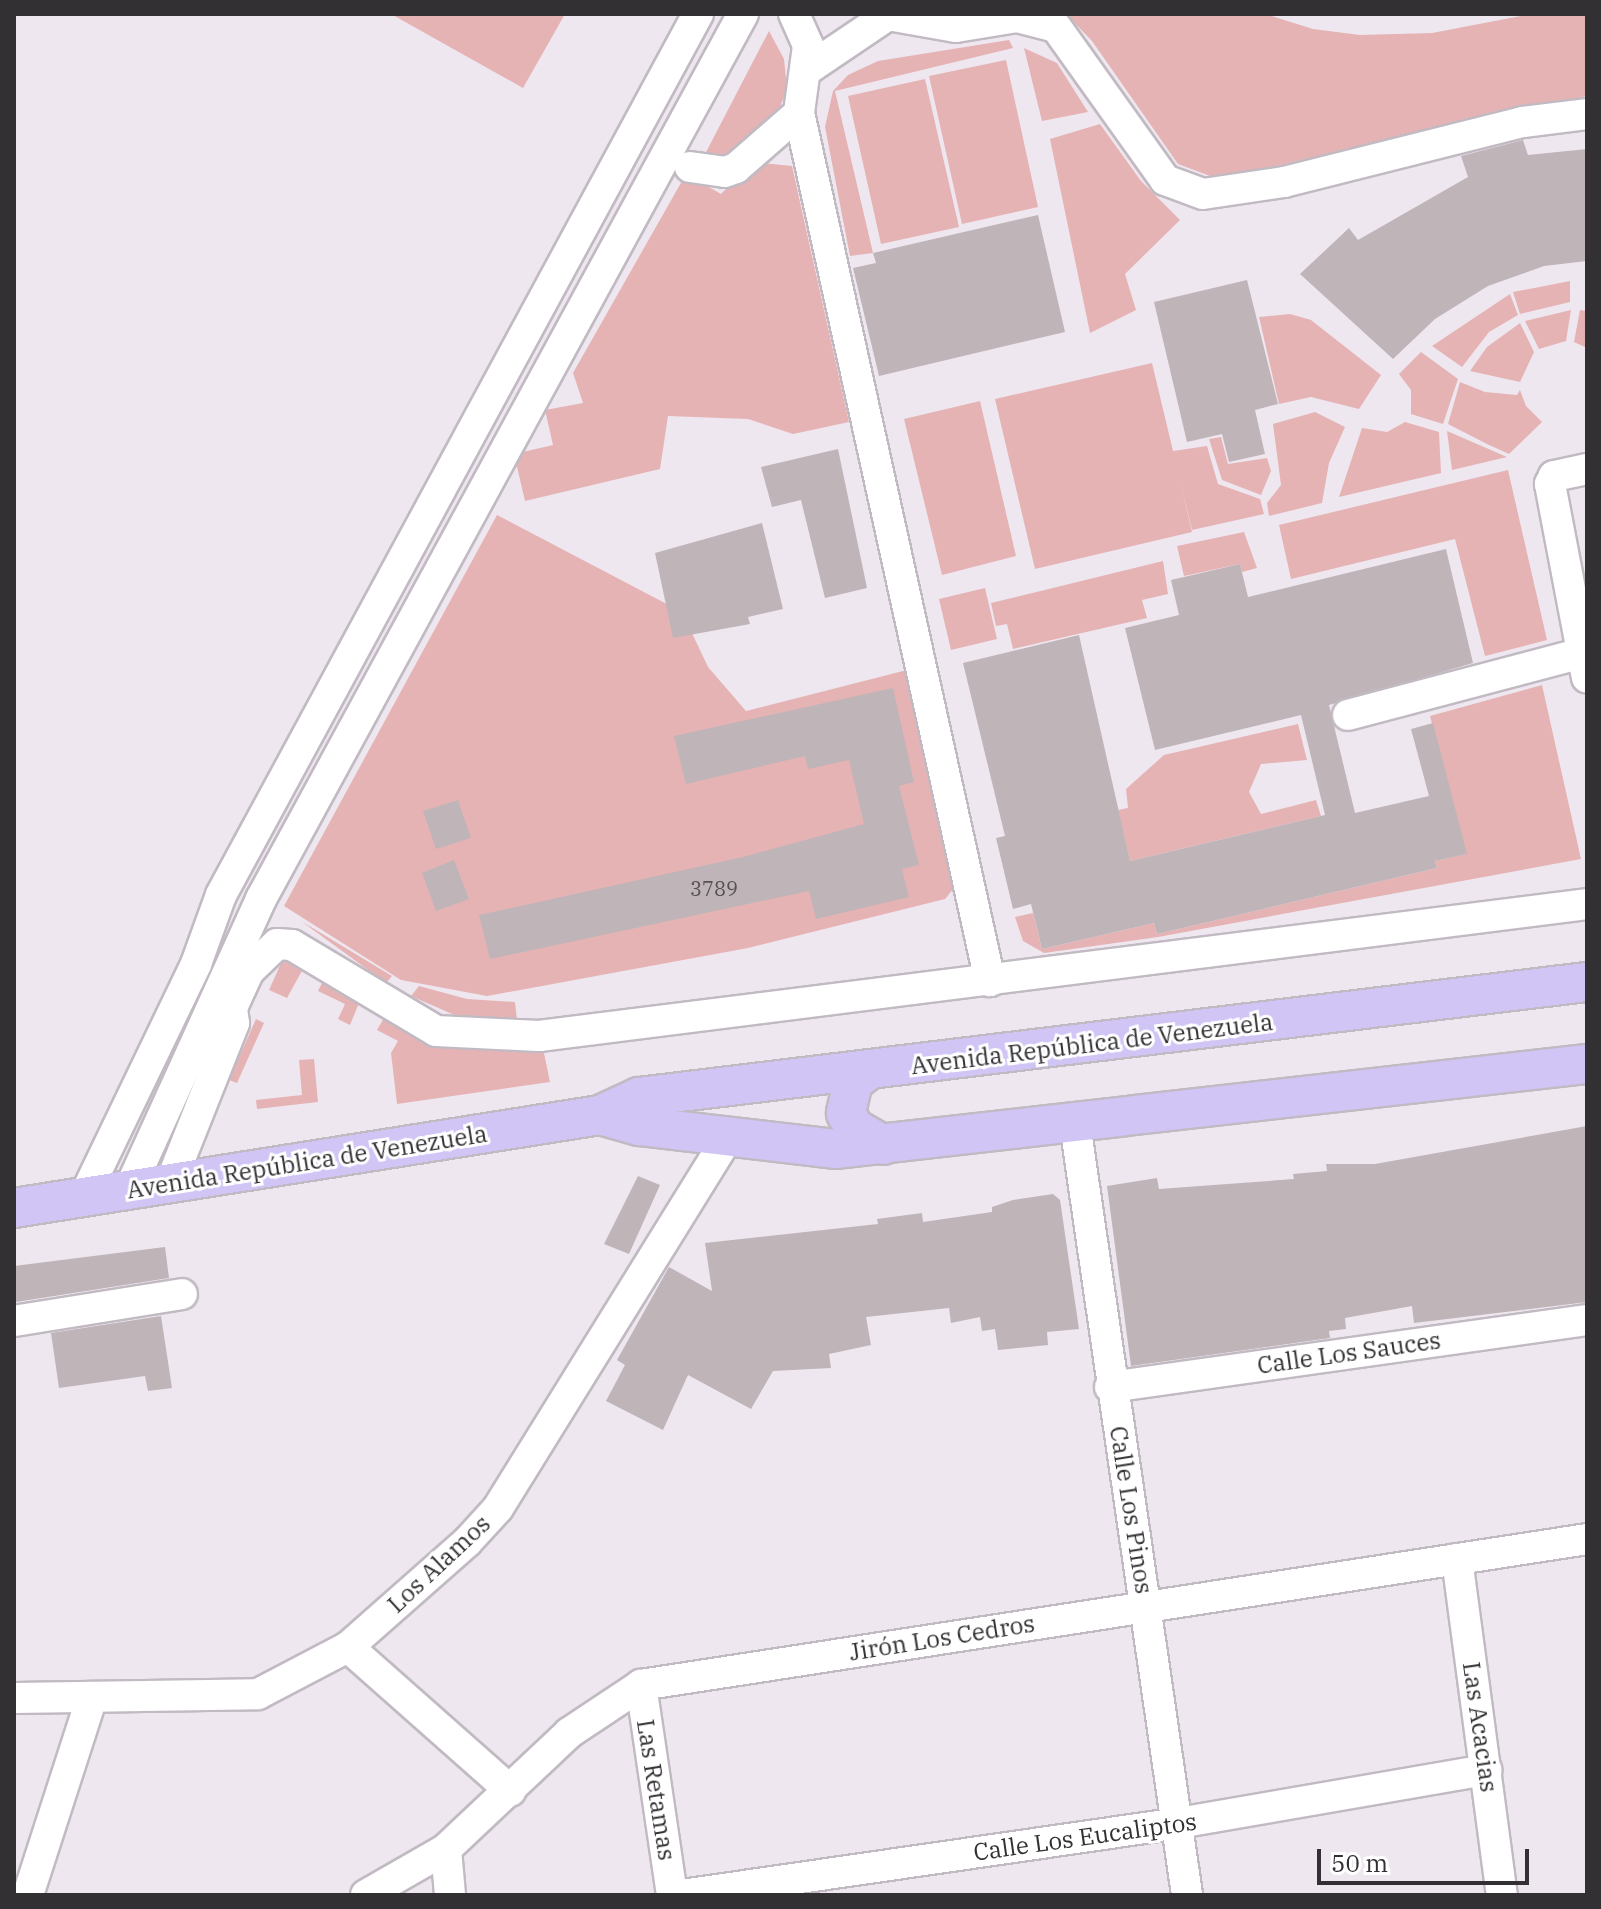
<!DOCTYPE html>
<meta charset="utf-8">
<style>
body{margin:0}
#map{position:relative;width:1601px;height:1909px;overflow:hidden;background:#efe7f0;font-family:"IBM Plex Serif",serif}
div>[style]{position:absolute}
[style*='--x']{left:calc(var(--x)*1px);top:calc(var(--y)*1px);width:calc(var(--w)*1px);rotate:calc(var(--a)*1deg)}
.green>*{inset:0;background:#e5b3b4}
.building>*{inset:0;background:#bfb4b8}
.roads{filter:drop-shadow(2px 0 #c2bac3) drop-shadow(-2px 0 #c2bac3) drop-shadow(0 2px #c2bac3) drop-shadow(0 -2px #c2bac3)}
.minor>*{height:30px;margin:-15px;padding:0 15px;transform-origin:15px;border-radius:15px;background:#fff}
.major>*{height:38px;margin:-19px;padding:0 19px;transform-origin:19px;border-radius:19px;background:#d1c5f6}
span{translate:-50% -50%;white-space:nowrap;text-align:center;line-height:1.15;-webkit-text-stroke:6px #fff;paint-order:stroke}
.number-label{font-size:20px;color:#565155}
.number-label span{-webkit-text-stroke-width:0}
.street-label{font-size:24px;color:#333034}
.frame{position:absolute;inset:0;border:16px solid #333034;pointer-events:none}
.scale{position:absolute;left:1317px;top:1849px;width:212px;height:36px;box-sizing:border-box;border:4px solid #333034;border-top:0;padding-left:10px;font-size:24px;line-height:28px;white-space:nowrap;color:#333034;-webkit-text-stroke:6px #fff;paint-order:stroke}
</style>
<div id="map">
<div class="green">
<i style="clip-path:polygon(391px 14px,565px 14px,523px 88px)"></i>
<i style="clip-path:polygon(1066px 14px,1265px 14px,1313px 29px,1360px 35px,1432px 33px,1531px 14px,1587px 14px,1587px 96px,1218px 179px,1178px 164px,1092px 41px)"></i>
<i style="clip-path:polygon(769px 31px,784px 59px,787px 89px,778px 112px,727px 163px,704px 156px)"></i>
<i style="clip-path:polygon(1009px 40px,1013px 48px,835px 91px,873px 253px,850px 256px,825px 127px,833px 91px,848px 75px,878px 61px)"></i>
<i style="clip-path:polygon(1024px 48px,1057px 63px,1088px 112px,1042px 121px)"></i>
<i style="clip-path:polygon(1006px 60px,1038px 207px,962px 224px,929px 76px)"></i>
<i style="clip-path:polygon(925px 79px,959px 227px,881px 244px,848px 96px)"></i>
<i style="clip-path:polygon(1100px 124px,1141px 181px,1180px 220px,1125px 274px,1136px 310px,1090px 333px,1050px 139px)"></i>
<i style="clip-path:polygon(752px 162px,792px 166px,849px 422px,793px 434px,748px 419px,668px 416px,660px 469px,525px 501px,514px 454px,553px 445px,545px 410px,583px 403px,573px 373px,686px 174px,721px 194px)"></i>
<i style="clip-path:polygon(1570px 281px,1570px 302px,1520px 314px,1513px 292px)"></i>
<i style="clip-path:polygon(1510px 294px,1518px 315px,1489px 332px,1462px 367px,1432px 346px)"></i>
<i style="clip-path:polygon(1571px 310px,1566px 341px,1539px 349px,1525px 321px)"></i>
<i style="clip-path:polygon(1580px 310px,1587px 311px,1587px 348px,1574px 342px)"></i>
<i style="clip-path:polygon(1290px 314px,1311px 320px,1381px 375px,1359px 409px,1311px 397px,1279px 404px,1259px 317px)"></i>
<i style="clip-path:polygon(1520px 323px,1534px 352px,1520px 382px,1470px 371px,1487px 347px)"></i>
<i style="clip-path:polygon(1421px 352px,1458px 379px,1443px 424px,1411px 414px,1411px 390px,1399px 374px)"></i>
<i style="clip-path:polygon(1152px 363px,1173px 451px,1207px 446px,1218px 484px,1260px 499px,1264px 514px,1192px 530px,1180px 481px,1192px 532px,1035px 569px,995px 399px)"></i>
<i style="clip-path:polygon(1460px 382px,1485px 392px,1517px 395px,1520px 390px,1526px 406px,1542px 422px,1509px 454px,1487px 444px,1448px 424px)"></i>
<i style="clip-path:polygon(980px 401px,1016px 556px,942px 575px,904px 419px)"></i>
<i style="clip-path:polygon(1315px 412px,1345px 427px,1329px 463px,1322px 503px,1269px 516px,1267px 503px,1281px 485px,1273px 424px)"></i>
<i style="clip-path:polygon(1405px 422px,1439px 432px,1441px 473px,1339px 497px,1362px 428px,1387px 432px)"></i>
<i style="clip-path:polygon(1447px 431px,1507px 457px,1452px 470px)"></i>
<i style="clip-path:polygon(1221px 437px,1228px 464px,1267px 458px,1271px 471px,1261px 495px,1222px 480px,1209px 439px)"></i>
<i style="clip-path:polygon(1508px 470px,1547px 640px,1485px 656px,1455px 539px,1291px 579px,1279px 525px)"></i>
<i style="clip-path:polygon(497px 515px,682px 612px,708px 667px,746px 711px,907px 670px,954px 888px,945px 899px,748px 948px,487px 996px,401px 980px,284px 906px)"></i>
<i style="clip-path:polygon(1244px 532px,1257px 568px,1242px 572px,1240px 564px,1184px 576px,1177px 546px)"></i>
<i style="clip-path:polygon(1163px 561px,1168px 594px,1142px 600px,1147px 618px,1013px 649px,1007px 624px,996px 626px,991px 603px)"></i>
<i style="clip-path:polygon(985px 588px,997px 639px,951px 650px,939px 599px)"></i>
<i style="clip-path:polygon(1542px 685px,1581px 859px,1158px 937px,1044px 953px,1023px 941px,1015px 917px,1033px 913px,1042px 949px,1154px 923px,1157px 934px,1437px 868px,1435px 861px,1466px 854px,1430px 716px)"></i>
<i style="clip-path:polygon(1298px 724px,1307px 760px,1261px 764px,1249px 792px,1261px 814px,1316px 800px,1321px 816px,1130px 861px,1118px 810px,1128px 808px,1126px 789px,1164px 755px)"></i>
<i style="clip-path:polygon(301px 921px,392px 976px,386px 983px)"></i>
<i style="clip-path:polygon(289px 960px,303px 969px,287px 998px,269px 990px,282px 961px)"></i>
<i style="clip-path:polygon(322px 983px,359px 1003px,350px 1025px,338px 1019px,345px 1004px,318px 991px)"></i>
<i style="clip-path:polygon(419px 986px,467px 999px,515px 1002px,517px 1020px,459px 1017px,411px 996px)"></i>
<i style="clip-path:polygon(384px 1018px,437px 1046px,544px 1053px,550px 1082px,397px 1104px,391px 1053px,398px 1041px,377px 1030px)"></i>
<i style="clip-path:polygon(256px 1019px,264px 1023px,237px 1083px,229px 1080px)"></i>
<i style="clip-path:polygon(314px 1059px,318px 1102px,257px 1109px,256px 1100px,302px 1095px,299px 1060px)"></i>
</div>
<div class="building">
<i style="clip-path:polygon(1523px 140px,1528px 155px,1587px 149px,1587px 261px,1544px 266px,1488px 286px,1435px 319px,1393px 359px,1300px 274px,1349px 228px,1358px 240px,1468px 177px,1461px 156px)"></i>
<i style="clip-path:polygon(1038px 215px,1065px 332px,879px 376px,853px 268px,876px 263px,873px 253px)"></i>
<i style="clip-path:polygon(1247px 280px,1278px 404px,1255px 410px,1265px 454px,1229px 462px,1222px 434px,1187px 442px,1154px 302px)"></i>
<i style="clip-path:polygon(838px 449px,867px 588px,825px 598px,801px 500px,772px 507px,761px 467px)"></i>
<i style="clip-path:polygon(762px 523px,783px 609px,748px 617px,750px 624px,673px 638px,655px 553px)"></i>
<i style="clip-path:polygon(1446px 549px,1473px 663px,1329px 705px,1355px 813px,1429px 796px,1411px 729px,1433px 723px,1467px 854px,1435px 861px,1437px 868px,1157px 934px,1154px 923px,1042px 949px,1031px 904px,1013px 909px,996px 838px,1005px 836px,963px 663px,1079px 635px,1130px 861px,1325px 815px,1301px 715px,1155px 750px,1125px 628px,1179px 615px,1171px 580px,1240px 564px,1248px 597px)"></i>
<i style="clip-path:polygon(893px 688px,914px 782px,899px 786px,919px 865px,902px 869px,909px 897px,816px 919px,809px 891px,490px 959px,479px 915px,743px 857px,864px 824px,849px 760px,808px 769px,805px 756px,686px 784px,674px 736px)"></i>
<i style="clip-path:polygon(458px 800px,471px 838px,436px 849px,423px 811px)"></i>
<i style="clip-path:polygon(454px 860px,469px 899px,436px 911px,422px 873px)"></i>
<i style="clip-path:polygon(1587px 1126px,1587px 1302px,1414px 1323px,1412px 1306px,1345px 1318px,1346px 1329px,1329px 1331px,1330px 1338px,1131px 1366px,1107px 1186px,1157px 1178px,1159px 1189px,1294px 1179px,1293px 1174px,1327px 1171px,1326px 1164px,1375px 1164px)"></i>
<i style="clip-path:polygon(638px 1176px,660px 1185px,629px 1254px,604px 1244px)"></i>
<i style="clip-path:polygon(1053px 1194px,1060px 1200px,1079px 1329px,1047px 1332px,1048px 1345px,998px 1350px,995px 1329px,982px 1331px,980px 1317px,951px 1323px,949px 1308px,866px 1317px,871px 1345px,829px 1354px,831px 1368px,773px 1371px,751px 1409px,688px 1375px,663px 1430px,606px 1401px,625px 1365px,617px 1360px,669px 1267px,712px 1291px,705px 1243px,878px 1224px,877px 1219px,922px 1213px,923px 1222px,992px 1212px,992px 1207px,1013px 1200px)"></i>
<i style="clip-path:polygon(165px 1247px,169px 1278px,16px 1302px,14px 1266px)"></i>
<i style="clip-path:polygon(161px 1316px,172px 1388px,148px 1391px,145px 1376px,59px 1388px,51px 1333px)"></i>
</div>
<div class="roads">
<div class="minor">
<i style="--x:794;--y:14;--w:35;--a:66"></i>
<i style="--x:808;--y:46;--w:68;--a:97.7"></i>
<i style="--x:799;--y:113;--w:889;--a:77.59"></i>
<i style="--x:882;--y:14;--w:75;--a:10"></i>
<i style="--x:956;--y:27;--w:62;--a:-9.3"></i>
<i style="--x:1017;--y:17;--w:40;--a:14.4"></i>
<i style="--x:1056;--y:27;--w:188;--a:54.5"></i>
<i style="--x:1165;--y:180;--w:40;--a:20.2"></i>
<i style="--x:1203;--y:194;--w:82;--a:-8.4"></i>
<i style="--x:1284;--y:182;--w:246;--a:-14.1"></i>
<i style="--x:1523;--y:122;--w:64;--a:-7.1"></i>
<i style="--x:805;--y:71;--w:100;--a:-34"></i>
<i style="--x:690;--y:167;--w:35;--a:8"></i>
<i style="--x:725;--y:172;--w:12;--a:-20"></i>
<i style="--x:736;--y:168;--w:84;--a:-41.1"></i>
<i style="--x:1587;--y:469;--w:34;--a:168"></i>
<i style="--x:1554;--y:476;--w:9;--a:117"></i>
<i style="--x:1550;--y:484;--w:197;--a:79.2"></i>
<i style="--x:1348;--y:715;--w:243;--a:-14.8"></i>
<i style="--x:1075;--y:1124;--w:779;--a:81.73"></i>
<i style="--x:170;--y:1184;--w:173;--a:-68.3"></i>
<i style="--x:234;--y:1023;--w:15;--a:-98"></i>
<i style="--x:232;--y:1008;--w:22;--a:-66"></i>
<i style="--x:241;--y:988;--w:19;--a:-65"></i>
<i style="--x:249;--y:971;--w:39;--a:-44"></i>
<i style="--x:277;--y:944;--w:15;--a:4"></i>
<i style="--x:292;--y:945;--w:168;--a:30.8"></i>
<i style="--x:436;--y:1031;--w:103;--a:2.8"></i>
<i style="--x:539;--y:1036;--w:1056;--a:-7.18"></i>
<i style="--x:129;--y:1190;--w:320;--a:-65.6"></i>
<i style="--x:261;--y:899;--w:1008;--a:-61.43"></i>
<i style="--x:84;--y:1197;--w:259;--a:-64.3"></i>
<i style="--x:196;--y:964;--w:73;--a:-70.1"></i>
<i style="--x:221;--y:895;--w:1002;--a:-61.57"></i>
<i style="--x:14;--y:1321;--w:170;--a:-9.1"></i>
<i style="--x:1110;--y:1387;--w:482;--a:-8"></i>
<i style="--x:1457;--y:1559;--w:339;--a:82.4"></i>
<i style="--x:348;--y:1647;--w:217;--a:41.5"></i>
<i style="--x:641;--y:1685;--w:212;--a:81.6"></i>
<i style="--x:14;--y:1698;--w:244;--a:-0.9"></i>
<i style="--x:258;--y:1694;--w:102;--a:-27.6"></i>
<i style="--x:348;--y:1647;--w:159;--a:-41.4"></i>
<i style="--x:467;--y:1542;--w:46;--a:-47.6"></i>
<i style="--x:498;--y:1508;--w:437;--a:-58.2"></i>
<i style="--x:446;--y:1849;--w:46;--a:85"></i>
<i style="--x:28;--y:1895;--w:208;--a:-72.1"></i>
<i style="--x:366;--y:1895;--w:92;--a:-29.9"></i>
<i style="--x:446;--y:1849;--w:169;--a:-43.3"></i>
<i style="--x:569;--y:1733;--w:87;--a:-33.7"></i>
<i style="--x:641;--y:1685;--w:957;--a:-8.77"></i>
<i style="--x:682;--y:1895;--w:502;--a:-8.24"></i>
<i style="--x:1179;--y:1823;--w:312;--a:-9.8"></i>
</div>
<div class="major">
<i style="--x:866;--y:1072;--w:16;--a:142"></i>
<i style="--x:853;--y:1082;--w:32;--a:103"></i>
<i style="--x:846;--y:1113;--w:17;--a:62"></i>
<i style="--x:854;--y:1128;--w:34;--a:30"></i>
<i style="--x:600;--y:1115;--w:41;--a:15.8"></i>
<i style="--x:639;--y:1126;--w:197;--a:6.7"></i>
<i style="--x:835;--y:1149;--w:757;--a:-6.45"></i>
<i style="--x:14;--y:1208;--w:593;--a:-9.02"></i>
<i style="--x:600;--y:1115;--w:43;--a:-24.8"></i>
<i style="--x:639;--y:1097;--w:955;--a:-6.92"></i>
</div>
</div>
<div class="number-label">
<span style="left:714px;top:888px">3789</span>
</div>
<div class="street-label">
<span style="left:1092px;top:1044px;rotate:-7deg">Avenida República de Venezuela</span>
<span style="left:307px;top:1162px;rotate:-9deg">Avenida República de Venezuela</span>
<span style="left:1349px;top:1353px;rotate:-8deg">Calle Los Sauces</span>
<span style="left:1131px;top:1510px;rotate:81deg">Calle Los Pinos</span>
<span style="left:439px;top:1564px;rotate:-43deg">Los Alamos</span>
<span style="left:942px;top:1638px;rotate:-9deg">Jirón Los Cedros</span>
<span style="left:1480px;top:1727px;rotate:82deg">Las Acacias</span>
<span style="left:656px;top:1790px;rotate:81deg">Las Retamas</span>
<span style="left:1085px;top:1837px;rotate:-8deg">Calle Los Eucaliptos</span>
</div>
<div class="frame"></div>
<div class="scale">50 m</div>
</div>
